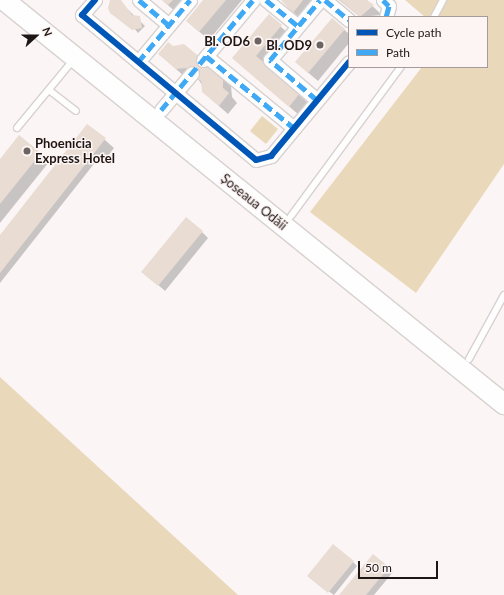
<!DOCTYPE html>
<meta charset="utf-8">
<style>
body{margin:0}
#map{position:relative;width:504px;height:595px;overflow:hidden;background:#fbf6f5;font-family:Lato,sans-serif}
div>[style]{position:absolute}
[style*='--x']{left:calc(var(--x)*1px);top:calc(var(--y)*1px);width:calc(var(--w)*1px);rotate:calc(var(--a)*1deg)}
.green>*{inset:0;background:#e9d8ba}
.shadow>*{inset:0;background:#0003}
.building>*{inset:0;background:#e9dcd3}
.roads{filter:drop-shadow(1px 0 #d7d1d0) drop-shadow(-1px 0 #d7d1d0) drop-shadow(0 1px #d7d1d0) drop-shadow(0 -1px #d7d1d0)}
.service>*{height:6px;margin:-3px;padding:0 3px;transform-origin:3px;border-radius:3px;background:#fefefe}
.minor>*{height:13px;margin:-6.5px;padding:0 6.5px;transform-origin:6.5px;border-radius:6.5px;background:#fefefe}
.primary>*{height:20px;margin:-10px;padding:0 10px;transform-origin:10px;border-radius:10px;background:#fefefe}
.quiet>*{height:5px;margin-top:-2.5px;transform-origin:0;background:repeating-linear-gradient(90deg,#3fa9f5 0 10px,transparent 0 15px)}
.cycleway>*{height:6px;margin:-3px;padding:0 3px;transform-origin:3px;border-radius:3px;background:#0057b8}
.dots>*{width:11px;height:11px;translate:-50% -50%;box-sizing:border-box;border:2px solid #fdf5f3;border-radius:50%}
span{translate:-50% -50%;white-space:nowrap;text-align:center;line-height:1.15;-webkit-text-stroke:3px #fdf5f3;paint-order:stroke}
.poi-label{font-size:13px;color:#1d1615;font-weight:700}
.right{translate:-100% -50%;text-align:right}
.left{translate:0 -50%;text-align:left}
.street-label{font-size:13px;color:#1d1615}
.legend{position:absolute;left:348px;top:16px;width:140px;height:52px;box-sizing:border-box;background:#fdf5f3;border:1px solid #a39c9a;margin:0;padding:5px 7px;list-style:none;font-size:12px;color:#1d1615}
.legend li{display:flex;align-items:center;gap:8px;height:20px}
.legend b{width:20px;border:1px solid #a39c9a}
.north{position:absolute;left:16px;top:16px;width:40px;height:40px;-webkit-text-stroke:3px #fdf5f3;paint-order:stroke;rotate:69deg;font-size:11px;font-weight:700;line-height:16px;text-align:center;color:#1d1615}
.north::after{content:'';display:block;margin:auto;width:14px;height:18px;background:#1d1615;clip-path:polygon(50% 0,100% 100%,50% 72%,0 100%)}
.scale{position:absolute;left:358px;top:561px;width:80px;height:18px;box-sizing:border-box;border:2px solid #1d1615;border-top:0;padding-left:5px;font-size:12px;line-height:14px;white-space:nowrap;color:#1d1615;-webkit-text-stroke:3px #fdf5f3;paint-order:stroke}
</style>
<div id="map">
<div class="green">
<i style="clip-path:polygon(405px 0,504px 0,504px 164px,416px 293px,310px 212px,422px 67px,487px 67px,487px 17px,425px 17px)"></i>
<i style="clip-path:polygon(262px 116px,278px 129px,266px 144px,250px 131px)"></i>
<i style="clip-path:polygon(0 377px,238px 595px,0 595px)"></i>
</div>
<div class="shadow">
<i style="clip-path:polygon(118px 0,145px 26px,138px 33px,129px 22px)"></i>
<i style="clip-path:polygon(162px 0,184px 0,177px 13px)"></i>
<i style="clip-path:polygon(205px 0,242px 0,209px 40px,196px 29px)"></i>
<i style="clip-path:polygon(282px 0,319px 0,302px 21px)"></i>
<i style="clip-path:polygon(339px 0,366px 0,382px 15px,360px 17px)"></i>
<i style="clip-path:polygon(269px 16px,290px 35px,265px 65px,308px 103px,299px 115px,233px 58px)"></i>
<i style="clip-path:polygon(332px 19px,349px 34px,349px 43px,318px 81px,305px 70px)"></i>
<i style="clip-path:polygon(159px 54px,222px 77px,231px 86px,232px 97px,237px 103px,228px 114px,212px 100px,196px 76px,185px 77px)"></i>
<i style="clip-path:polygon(88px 125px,114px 148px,102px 164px,97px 160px,0 283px,0 236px)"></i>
<i style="clip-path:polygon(40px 154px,49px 162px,0 223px,0 161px)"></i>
<i style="clip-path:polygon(202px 232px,208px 238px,165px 291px,148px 276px)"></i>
<i style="clip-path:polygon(373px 555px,393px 572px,374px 595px,340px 595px)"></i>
<i style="clip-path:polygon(353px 562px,357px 566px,334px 595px,313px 580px)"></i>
</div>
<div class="building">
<i style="clip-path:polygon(110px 0,121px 0,132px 15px,140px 16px,142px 28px,132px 30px,110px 13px,108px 8px)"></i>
<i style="clip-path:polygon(162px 0,173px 0,168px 5px)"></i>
<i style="clip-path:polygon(203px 0,226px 0,199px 32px,186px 21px)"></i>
<i style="clip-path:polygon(281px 0,303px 0,293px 13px)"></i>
<i style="clip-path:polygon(340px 0,367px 0,374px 5px,360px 17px)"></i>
<i style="clip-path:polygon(269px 14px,282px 25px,256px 56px,300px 93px,289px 107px,232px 58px)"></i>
<i style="clip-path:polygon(332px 18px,345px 29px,308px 73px,295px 62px)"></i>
<i style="clip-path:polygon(168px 42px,173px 46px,184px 44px,223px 76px,223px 88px,229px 93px,219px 106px,202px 92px,201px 81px,186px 68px,176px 69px,158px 54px)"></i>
<i style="clip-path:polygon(87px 124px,106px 138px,0 273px,0 235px)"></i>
<i style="clip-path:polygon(19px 135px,41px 153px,0 204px,0 159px)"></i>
<i style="clip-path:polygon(186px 217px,203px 231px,158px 286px,141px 272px)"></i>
<i style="clip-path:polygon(333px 544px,354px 561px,328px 593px,307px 576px)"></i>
<i style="clip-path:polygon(373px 554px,389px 567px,366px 595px,339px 595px)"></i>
</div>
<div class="roads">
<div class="service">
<i style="--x:434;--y:17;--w:19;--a:-62"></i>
<i style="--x:49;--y:90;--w:34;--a:38"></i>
<i style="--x:17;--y:128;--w:89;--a:-50.4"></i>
<i style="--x:291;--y:216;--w:185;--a:-53.6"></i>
<i style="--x:469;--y:359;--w:73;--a:-61.3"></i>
</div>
<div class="minor">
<i style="--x:95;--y:0;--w:20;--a:131"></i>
<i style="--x:82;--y:15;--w:226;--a:39.8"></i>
<i style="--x:256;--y:160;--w:16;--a:-15"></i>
<i style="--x:271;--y:156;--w:122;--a:-50.3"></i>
<i style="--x:139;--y:0;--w:39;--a:40"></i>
<i style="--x:266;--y:0;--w:41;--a:39.1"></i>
<i style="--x:325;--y:0;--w:31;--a:40"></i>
<i style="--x:383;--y:0;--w:8;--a:45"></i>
<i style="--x:389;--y:6;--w:11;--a:105"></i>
<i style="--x:206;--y:56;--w:114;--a:39.3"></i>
<i style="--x:203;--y:60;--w:78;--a:-50.2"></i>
<i style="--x:138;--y:62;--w:81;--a:-50"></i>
<i style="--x:317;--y:100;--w:62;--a:-139.6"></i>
<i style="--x:270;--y:60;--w:78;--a:-50.2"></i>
<i style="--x:161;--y:110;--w:48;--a:-50"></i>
</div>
<div class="primary">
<i style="--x:4;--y:0;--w:643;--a:38.94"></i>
</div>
</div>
<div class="quiet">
<i style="--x:139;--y:0;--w:39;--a:40"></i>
<i style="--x:266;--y:0;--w:41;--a:39.1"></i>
<i style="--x:325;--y:0;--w:31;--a:40"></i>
<i style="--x:383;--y:0;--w:8;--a:45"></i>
<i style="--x:389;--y:6;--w:11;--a:105"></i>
<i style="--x:206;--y:56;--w:114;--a:39.3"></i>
<i style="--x:138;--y:62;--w:81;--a:-50"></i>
<i style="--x:317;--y:100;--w:62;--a:-139.6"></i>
<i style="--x:270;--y:60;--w:78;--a:-50.2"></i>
<i style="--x:161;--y:110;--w:143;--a:-50.1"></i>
</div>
<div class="cycleway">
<i style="--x:95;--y:0;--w:20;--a:131"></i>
<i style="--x:82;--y:15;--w:226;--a:39.8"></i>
<i style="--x:256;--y:160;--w:16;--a:-15"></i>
<i style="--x:271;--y:156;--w:122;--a:-50.3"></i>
</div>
<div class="dots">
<i style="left:258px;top:41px;background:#6b6463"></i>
<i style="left:320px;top:45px;background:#6b6463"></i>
<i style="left:27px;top:151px;background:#6b6463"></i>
</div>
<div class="poi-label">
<span class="right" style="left:250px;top:41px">Bl. OD6</span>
<span class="right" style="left:312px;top:45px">Bl. OD9</span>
<span class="left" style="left:35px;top:151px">Phoenicia<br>Express Hotel</span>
</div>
<div class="street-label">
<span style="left:254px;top:202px;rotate:39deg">Șoseaua Odăii</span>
</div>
<ul class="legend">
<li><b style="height:5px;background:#0057b8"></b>Cycle path</li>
<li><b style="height:5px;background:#3fa9f5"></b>Path</li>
</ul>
<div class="north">N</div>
<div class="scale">50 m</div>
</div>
